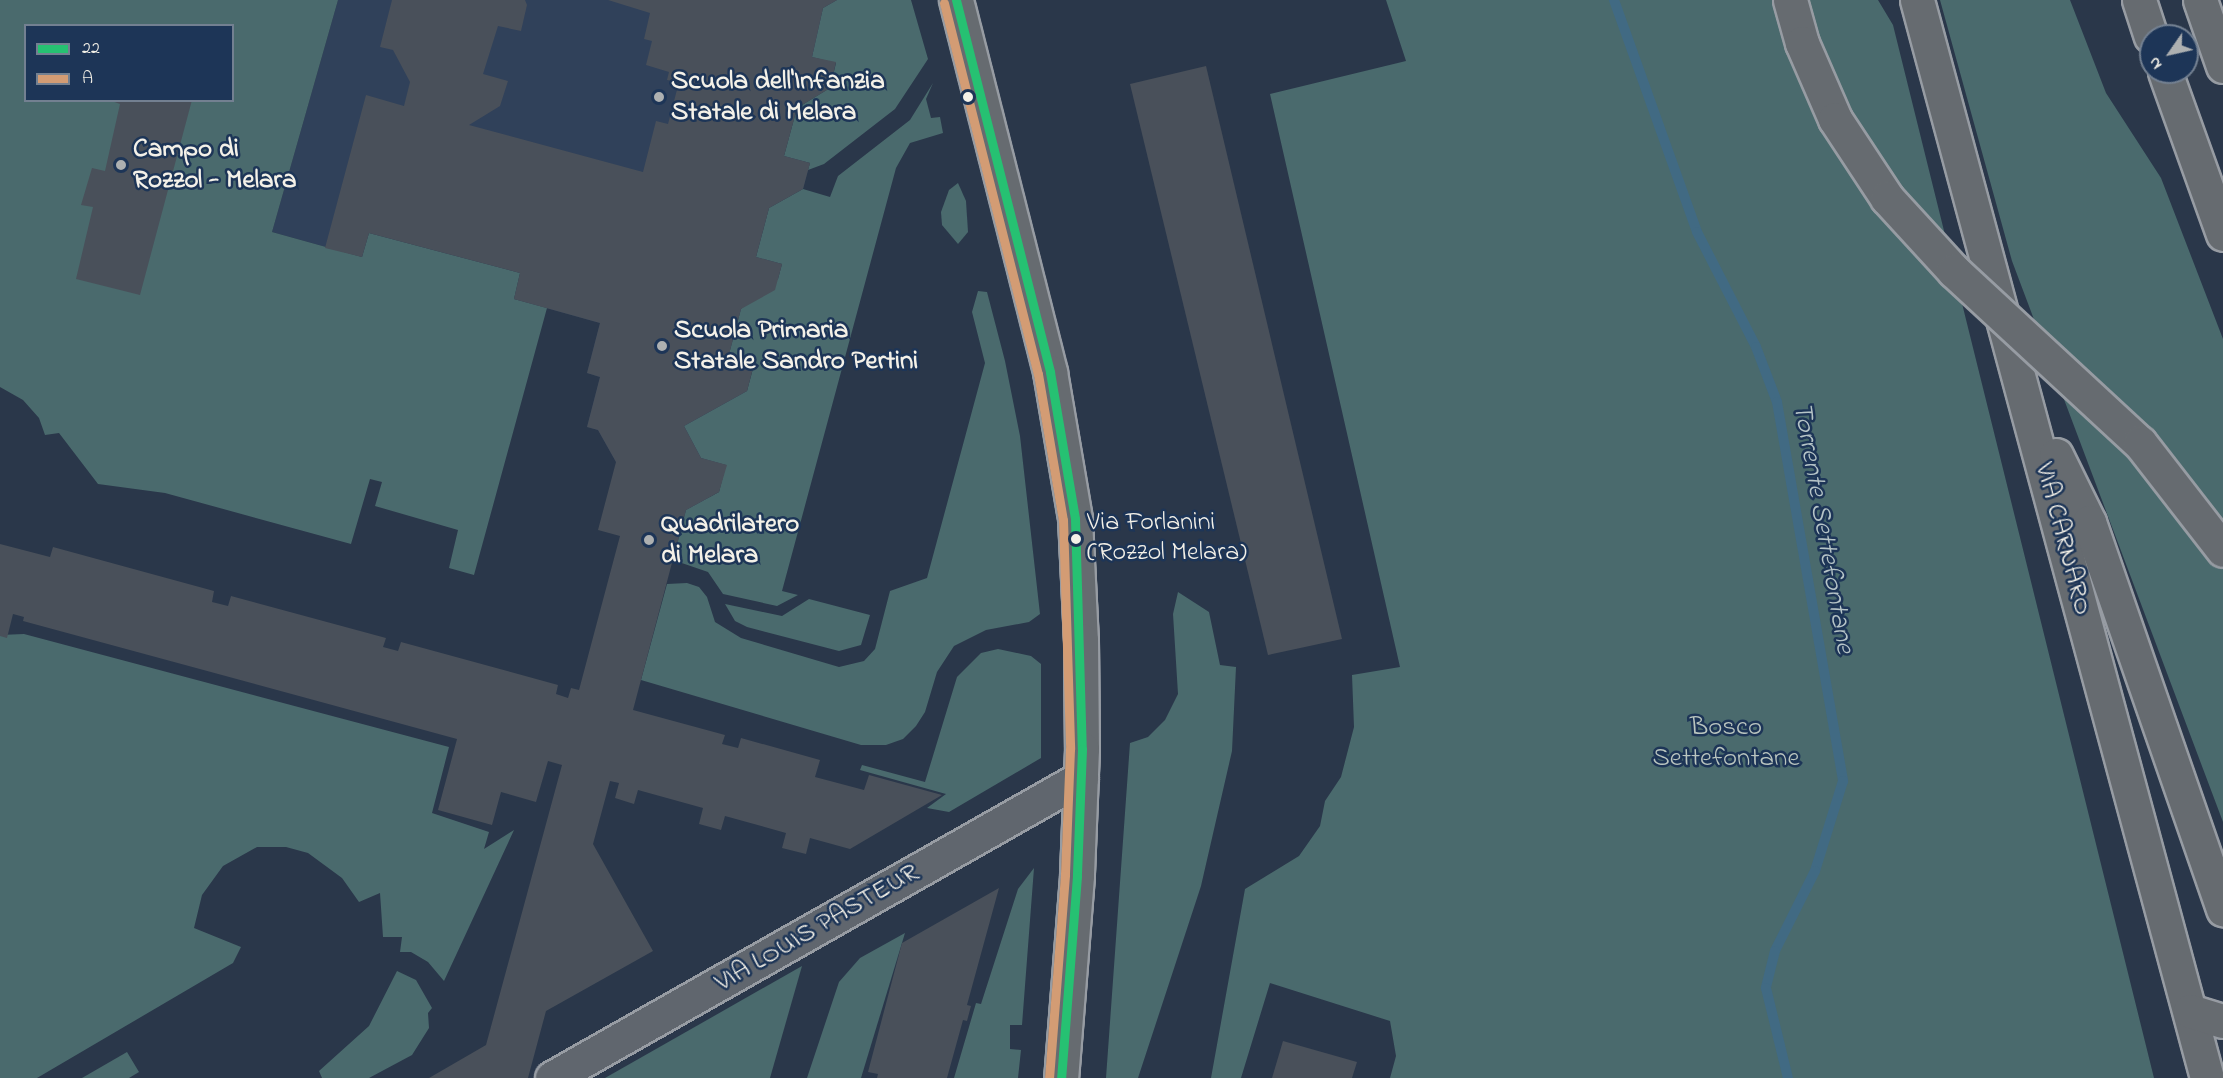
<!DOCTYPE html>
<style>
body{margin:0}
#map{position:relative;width:2223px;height:1078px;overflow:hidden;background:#2a374a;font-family:"Indie Flower",sans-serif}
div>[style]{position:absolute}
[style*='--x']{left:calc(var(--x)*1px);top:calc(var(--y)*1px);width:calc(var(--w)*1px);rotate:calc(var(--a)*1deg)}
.built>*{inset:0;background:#30415a}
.green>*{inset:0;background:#4a6a6d}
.stream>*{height:10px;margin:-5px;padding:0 5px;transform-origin:5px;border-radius:5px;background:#416a83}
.building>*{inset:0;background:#49505a}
.roads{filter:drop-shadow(2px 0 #979ca3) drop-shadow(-2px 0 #979ca3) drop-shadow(0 2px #979ca3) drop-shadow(0 -2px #979ca3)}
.minor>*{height:33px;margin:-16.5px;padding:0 16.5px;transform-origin:16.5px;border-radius:16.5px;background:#60666e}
.major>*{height:33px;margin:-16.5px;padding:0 16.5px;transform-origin:16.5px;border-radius:16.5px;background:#666b70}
.highway>*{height:33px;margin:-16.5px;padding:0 16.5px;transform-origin:16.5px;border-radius:16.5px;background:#666b70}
.bridges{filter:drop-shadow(2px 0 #979ca3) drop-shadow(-2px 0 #979ca3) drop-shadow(0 2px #979ca3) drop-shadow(0 -2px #979ca3)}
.highway-bridge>*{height:33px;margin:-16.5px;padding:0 16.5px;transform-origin:16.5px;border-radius:16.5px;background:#666b70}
.bus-1>*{height:9px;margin:-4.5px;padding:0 4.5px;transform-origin:4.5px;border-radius:4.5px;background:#26c172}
.bus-2>*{height:9px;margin:-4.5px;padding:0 4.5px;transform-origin:4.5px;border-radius:4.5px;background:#d39c74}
.dots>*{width:16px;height:16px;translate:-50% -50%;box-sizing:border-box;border:3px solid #1d3557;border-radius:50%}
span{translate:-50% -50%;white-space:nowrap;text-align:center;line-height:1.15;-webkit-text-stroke:5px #1d3557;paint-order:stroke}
.bus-label{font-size:26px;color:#f4f1e8}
.left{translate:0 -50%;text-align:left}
.poi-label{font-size:27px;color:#f4f1e8;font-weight:700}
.street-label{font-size:27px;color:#f4f1e8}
.park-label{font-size:27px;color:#bac5bf}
.water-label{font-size:28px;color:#b6c4c7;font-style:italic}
.legend{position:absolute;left:24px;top:24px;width:210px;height:78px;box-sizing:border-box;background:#1d3557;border:2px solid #738091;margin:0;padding:8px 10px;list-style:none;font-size:18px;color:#f4f1e8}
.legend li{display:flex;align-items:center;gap:12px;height:30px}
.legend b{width:30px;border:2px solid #738091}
.north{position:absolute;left:2139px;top:24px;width:60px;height:60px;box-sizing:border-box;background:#1d3557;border:2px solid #738091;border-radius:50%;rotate:236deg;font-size:16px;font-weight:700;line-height:24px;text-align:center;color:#f4f1e8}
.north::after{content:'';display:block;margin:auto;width:21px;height:27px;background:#adb0b1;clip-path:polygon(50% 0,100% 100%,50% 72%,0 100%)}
</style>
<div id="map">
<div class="built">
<i style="clip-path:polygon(338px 0,837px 0,836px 62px,830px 88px,797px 108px,784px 155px,810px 163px,803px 189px,769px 208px,756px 256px,782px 264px,778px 279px,728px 357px,754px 364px,727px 465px,674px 558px,620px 536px,616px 462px,598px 430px,587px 427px,600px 377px,587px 373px,600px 323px,514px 299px,520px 273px,369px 233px,362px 257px,272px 232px)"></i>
</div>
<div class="green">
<i style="clip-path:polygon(evenodd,0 0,338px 0,272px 232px,362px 257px,369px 233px,520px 273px,514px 299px,547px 308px,474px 575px,449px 568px,458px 530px,375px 506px,382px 482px,370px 479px,351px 544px,165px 493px,98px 484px,59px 433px,45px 435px,39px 418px,23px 400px,0 387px,0 0,26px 26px,232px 26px,232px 100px,26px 100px,26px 26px)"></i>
<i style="clip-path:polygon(837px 0,911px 0,928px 59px,895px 109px,824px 164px,808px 170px,810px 163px,784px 156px,797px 108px,830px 88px,836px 63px,812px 57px,823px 8px)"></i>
<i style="clip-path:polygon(1386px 0,1878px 0,1893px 25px,2154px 1078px,1390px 1078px,1396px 1056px,1390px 1021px,1270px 983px,1241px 1078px,1211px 1078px,1245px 889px,1299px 856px,1320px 826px,1325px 801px,1341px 777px,1354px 727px,1352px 675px,1400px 667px,1270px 94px,1406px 61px)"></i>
<i style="clip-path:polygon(1940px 0,2070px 0,2106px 93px,2161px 178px,2223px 339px,2223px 822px,2012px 261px)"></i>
<i style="clip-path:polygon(933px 83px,926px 99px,931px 118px,940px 117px,943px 133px,910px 143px,896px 168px,782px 591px,798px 595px,777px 606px,723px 594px,708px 572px,673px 560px,686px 510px,719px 492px,726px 465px,701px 458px,684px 426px,747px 391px,754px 365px,728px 358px,741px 309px,778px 279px,782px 264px,756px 257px,769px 208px,803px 189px,830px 197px,838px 176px,910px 120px)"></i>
<i style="clip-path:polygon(958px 183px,966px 201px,968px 232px,958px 244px,942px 225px,941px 212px,949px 190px)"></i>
<i style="clip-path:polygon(978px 291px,987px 292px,1005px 361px,1020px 436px,1040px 614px,1029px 622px,986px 630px,954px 646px,937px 672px,925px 712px,916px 726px,903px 739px,886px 745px,861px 745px,641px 680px,667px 584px,687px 583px,699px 587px,707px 597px,715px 622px,741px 638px,839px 667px,864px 661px,875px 649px,890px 591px,927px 578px,985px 363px,972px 312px)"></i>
<i style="clip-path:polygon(1178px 592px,1209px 612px,1220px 665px,1236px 667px,1232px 751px,1201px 886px,1138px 1078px,1106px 1078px,1130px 743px,1148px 737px,1165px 720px,1178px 694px,1173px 614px)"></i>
<i style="clip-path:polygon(809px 599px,870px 615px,861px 645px,839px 651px,747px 627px,735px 621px,725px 604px,782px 616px)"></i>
<i style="clip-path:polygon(24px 634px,449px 747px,432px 813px,489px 832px,484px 849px,514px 830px,444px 981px,428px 962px,411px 952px,400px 952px,402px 937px,383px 937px,380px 893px,359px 902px,342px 878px,308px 853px,286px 847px,257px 847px,223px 866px,202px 895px,194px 928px,241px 947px,233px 963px,37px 1078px,0 1078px,0 635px)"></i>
<i style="clip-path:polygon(998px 649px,1031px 656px,1041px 664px,1041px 758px,949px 812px,927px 808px,946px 794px,860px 770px,862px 765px,925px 782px,957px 677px,981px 653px)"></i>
<i style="clip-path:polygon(1034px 868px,1022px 1025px,1010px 1025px,1010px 1049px,1021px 1050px,1018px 1078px,954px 1078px,976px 1003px,981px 1004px,1018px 889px)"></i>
<i style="clip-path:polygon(905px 933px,861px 1078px,807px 1078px,839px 982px,860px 958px)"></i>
<i style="clip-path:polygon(802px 966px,770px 1078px,605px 1078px)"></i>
<i style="clip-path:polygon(397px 971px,416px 980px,432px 1008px,428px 1013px,429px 1028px,412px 1055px,369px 1078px,322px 1078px,319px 1071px,369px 1026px)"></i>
<i style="clip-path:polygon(127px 1052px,139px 1072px,129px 1078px,82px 1078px)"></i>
</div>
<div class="stream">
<i style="--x:1614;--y:0;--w:246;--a:70.3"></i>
<i style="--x:1697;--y:232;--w:129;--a:62.8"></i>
<i style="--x:1756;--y:347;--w:59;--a:69.1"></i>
<i style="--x:1777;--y:402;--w:385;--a:80.1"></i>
<i style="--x:1843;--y:781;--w:94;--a:107.3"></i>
<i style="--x:1815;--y:871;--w:89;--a:116.6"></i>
<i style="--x:1775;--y:951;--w:38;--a:104"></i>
<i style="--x:1766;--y:988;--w:93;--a:76.3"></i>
</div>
<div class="building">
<i style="clip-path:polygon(392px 0,525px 0,527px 5px,521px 31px,498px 26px,483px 74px,508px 81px,500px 106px,469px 125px,643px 172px,656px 121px,668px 124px,679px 82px,667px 80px,669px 72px,646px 65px,652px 41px,644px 39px,650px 13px,608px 0,837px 0,823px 8px,812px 57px,836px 62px,830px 88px,797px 108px,784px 156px,810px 163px,803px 189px,769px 208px,756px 257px,782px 264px,775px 290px,741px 309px,728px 358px,754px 364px,747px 391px,684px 426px,701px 458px,727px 465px,719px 492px,686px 510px,633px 710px,725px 735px,722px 744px,738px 748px,741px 738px,820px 760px,815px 777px,864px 790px,869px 775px,942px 795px,850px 849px,810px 838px,806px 854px,782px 848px,786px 833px,725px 816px,721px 830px,699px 824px,703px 808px,638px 790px,634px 804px,615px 798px,619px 783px,610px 781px,593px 844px,653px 951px,546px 1011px,528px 1078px,429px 1078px,486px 1045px,562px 765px,548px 761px,536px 802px,501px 792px,492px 825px,438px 810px,457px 739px,23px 621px,24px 617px,13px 614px,7px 638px,0 636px,0 544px,50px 557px,53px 547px,214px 591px,212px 602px,228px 606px,231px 596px,386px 638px,383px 647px,398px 651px,401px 642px,558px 685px,556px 694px,568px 698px,571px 688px,579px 690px,620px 536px,598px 530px,616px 462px,598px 430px,587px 427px,600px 377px,587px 373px,600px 323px,514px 299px,520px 273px,369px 233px,362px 257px,325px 248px,366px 95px,404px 106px,410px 82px,393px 50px,380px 47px)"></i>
<i style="clip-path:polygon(1206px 66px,1342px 639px,1268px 655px,1130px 84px)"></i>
<i style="clip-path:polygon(109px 100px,192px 100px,140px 295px,76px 279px,93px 207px,81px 205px,92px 168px,105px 171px,120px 104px)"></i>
<i style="clip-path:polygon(999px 888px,967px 1005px,971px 1006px,967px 1021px,963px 1020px,947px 1078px,877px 1078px,878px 1074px,868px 1072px,902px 943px)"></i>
<i style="clip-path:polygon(1283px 1041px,1357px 1062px,1352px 1078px,1272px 1078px)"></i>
</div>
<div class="roads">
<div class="minor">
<i style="--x:552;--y:1078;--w:608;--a:-29.56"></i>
</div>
<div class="major">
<i style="--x:956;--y:0;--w:384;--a:75.8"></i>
<i style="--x:1050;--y:372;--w:149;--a:80.3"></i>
<i style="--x:1075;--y:519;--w:121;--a:87.2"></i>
<i style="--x:1081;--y:640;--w:109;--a:89.5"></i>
<i style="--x:1082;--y:749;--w:127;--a:92.3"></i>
<i style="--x:1077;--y:876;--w:203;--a:94.5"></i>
<i style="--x:1917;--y:0;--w:1116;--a:74.94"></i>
<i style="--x:2056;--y:455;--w:75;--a:63.8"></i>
<i style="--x:2089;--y:522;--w:410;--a:70.9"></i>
<i style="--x:2190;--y:1011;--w:34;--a:17"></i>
</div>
<div class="highway">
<i style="--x:2139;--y:0;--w:38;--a:72"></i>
<i style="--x:2200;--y:0;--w:70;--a:70.8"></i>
<i style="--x:2165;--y:72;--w:172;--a:70.3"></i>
</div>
</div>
<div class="bridges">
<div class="highway-bridge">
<i style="--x:1790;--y:0;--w:45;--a:74.4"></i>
<i style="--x:1802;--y:43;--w:83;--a:66.5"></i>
<i style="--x:1835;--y:119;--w:95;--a:56.6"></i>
<i style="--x:1887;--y:198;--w:99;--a:47.5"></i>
<i style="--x:1954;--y:271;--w:253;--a:42.8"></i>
<i style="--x:2140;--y:443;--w:135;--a:52.2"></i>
</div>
</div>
<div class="bus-1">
<i style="--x:956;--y:0;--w:384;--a:75.8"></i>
<i style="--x:1050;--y:372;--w:149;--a:80.3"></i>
<i style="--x:1075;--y:519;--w:230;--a:88.3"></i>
<i style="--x:1082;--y:749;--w:127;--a:92.3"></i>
<i style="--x:1077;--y:876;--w:203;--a:94.5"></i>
</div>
<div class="bus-2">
<i style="--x:944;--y:3;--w:383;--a:75.8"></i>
<i style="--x:1038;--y:374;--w:148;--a:80.3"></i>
<i style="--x:1063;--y:520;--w:229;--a:88.2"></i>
<i style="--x:1070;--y:749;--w:126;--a:92.3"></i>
<i style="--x:1065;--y:875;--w:203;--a:94.5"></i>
</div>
<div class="dots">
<i style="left:659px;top:97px;background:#adb0b1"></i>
<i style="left:968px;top:97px;background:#f4f1e8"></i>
<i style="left:121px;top:165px;background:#adb0b1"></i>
<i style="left:662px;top:346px;background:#adb0b1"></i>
<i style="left:1076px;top:539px;background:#f4f1e8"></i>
<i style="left:649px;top:540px;background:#adb0b1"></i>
</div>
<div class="bus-label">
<span class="left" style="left:1087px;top:539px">Via Forlanini<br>(Rozzol Melara)</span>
</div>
<div class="poi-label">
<span class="left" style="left:671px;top:97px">Scuola dell'Infanzia<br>Statale di Melara</span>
<span class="left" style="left:133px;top:165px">Campo di<br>Rozzol - Melara</span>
<span class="left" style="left:674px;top:346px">Scuola Primaria<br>Statale Sandro Pertini</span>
<span class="left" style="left:661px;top:540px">Quadrilatero<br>di Melara</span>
</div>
<div class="street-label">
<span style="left:2063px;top:539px;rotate:75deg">VIA CARNARO</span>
<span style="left:817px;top:928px;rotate:-30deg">VIA LOUIS PASTEUR</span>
</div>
<div class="park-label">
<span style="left:1726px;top:743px">Bosco<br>Settefontane</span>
</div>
<div class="water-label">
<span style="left:1822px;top:528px;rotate:80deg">Torrente Settefontane</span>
</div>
<ul class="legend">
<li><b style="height:8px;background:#26c172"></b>22</li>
<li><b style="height:8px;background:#d39c74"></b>A</li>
</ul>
<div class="north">N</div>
</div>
